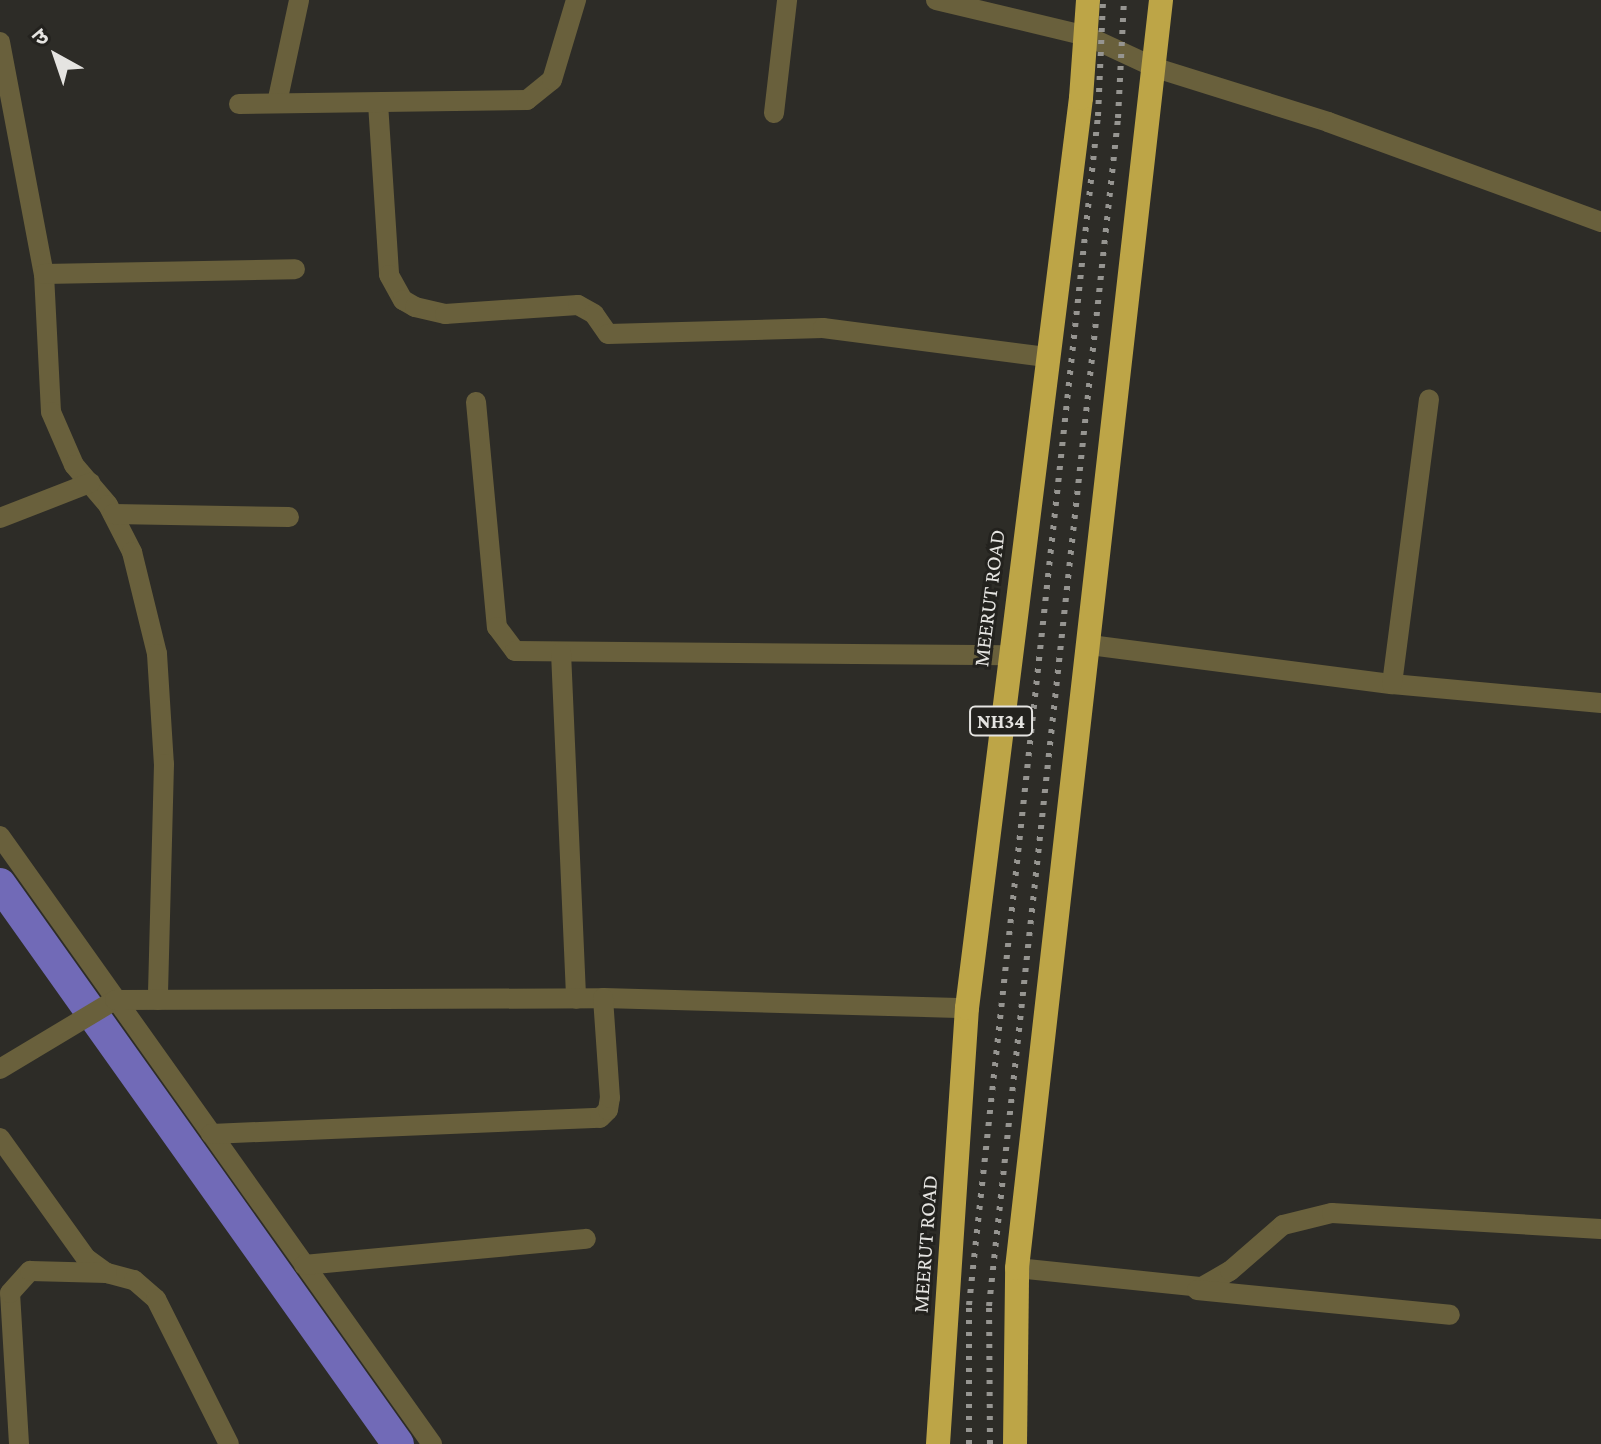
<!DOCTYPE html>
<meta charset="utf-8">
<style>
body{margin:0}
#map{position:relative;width:1601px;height:1444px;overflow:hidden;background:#2d2c27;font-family:"Crimson Pro","Noto Sans Devanagari",serif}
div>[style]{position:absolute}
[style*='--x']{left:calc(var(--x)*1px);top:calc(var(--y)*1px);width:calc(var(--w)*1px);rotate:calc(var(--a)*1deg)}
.canal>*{height:32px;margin:-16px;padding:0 16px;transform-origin:16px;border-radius:16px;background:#716ab7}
.minor>*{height:20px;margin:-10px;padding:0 10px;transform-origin:10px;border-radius:10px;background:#69603c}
.highway>*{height:24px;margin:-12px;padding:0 12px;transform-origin:12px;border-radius:12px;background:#bda547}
.rail>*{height:6px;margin-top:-3px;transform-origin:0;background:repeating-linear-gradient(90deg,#969591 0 4px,transparent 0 12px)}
span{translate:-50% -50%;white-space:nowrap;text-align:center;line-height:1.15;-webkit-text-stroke:6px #23221e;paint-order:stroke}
.shield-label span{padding:2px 6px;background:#23221e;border:2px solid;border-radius:6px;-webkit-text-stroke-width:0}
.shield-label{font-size:20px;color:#e5e4e1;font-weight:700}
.street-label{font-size:22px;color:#e5e4e1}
.north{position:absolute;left:16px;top:16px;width:80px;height:80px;-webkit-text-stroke:6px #23221e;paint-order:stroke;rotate:320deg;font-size:22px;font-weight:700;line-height:32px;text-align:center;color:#e5e4e1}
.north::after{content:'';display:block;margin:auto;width:28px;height:36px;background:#e5e4e1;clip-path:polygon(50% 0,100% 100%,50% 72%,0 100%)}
</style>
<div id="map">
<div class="canal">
<i style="--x:0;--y:884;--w:687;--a:54.6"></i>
</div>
<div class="minor">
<i style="--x:936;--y:0;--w:155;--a:13.4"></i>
<i style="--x:1087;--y:36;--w:76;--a:24.9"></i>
<i style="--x:1156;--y:68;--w:180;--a:17.4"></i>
<i style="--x:1328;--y:122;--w:291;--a:20.1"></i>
<i style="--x:0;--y:42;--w:236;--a:79.3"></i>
<i style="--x:44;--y:274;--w:138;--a:87.1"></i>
<i style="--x:51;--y:412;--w:58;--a:66.5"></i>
<i style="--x:74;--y:465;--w:52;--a:49.6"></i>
<i style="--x:108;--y:505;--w:53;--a:62.9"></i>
<i style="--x:132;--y:552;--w:105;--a:76.2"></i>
<i style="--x:157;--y:654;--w:110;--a:86.4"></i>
<i style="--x:164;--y:764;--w:236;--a:91.5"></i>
<i style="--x:277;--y:103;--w:105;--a:-77.9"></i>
<i style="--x:378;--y:103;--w:172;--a:86.3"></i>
<i style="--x:389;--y:275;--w:29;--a:61"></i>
<i style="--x:403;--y:300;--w:14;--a:30"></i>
<i style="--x:415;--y:307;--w:31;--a:13"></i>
<i style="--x:445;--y:314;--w:133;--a:-3.9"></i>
<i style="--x:578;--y:305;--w:18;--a:29"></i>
<i style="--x:594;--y:314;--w:24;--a:55"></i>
<i style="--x:608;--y:334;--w:215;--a:-1.6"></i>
<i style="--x:823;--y:328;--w:225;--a:7.4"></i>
<i style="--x:239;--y:104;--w:288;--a:-0.8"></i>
<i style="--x:527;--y:100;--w:32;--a:-39"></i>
<i style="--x:552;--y:80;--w:84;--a:-73.3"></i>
<i style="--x:774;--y:113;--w:114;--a:-83.4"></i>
<i style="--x:44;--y:274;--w:251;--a:-1.1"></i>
<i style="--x:476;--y:402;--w:226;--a:84.7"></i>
<i style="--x:497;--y:627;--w:30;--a:53"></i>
<i style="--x:515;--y:651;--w:493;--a:0.5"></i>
<i style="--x:113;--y:514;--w:176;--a:1"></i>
<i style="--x:0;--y:518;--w:97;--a:-21.3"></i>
<i style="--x:1090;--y:645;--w:305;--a:7.4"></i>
<i style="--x:1392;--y:684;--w:210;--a:5.2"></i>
<i style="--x:561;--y:652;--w:347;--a:87.5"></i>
<i style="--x:1392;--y:684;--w:287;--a:-82.6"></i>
<i style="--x:0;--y:836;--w:746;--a:54.61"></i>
<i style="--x:0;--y:1069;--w:134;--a:-31"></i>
<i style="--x:115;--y:1000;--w:488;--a:-0.2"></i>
<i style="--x:603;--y:998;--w:364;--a:1.6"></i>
<i style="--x:211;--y:1134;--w:389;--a:-2.4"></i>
<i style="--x:600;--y:1118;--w:11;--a:-45"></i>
<i style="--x:608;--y:1110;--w:12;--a:-81"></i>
<i style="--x:610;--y:1098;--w:100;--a:-94"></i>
<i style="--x:0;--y:1138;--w:148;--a:54.4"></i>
<i style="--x:86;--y:1258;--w:26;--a:36"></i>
<i style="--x:107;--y:1273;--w:28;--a:15"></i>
<i style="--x:134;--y:1280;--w:29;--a:41"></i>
<i style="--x:156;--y:1299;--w:162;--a:63.3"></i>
<i style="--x:304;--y:1265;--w:283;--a:-5.3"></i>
<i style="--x:1017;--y:1268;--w:186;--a:5.9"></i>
<i style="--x:1202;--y:1287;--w:32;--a:-30"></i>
<i style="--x:1230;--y:1271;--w:70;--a:-41"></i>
<i style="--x:1283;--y:1225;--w:50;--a:-13.8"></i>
<i style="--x:1332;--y:1213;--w:269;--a:3.4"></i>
<i style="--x:1197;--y:1290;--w:254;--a:5.6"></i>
<i style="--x:19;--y:1444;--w:151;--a:-93.4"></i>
<i style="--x:10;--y:1293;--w:30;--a:-48"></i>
<i style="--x:30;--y:1271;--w:77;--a:1.5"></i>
</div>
<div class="highway">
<i style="--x:938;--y:1444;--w:437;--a:-86.2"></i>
<i style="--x:967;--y:1008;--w:917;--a:-82.86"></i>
<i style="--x:1081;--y:98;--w:98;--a:-85.9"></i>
<i style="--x:1015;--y:1444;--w:176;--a:-89.3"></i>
<i style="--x:1017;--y:1268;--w:1276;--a:-83.52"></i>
</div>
<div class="rail">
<i style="--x:969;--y:1444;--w:139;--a:-90"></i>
<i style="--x:969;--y:1305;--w:1196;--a:-83.81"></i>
<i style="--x:1098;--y:116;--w:116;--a:-87.5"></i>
<i style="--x:990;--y:1444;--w:138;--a:-90.4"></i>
<i style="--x:989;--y:1306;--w:1195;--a:-83.8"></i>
<i style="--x:1118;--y:118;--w:118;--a:-87.1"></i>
</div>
<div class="shield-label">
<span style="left:1001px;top:721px">NH34</span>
</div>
<div class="street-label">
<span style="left:989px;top:598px;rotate:-83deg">MEERUT ROAD</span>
<span style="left:925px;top:1244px;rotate:-86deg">MEERUT ROAD</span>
</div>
<div class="north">उ</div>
</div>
